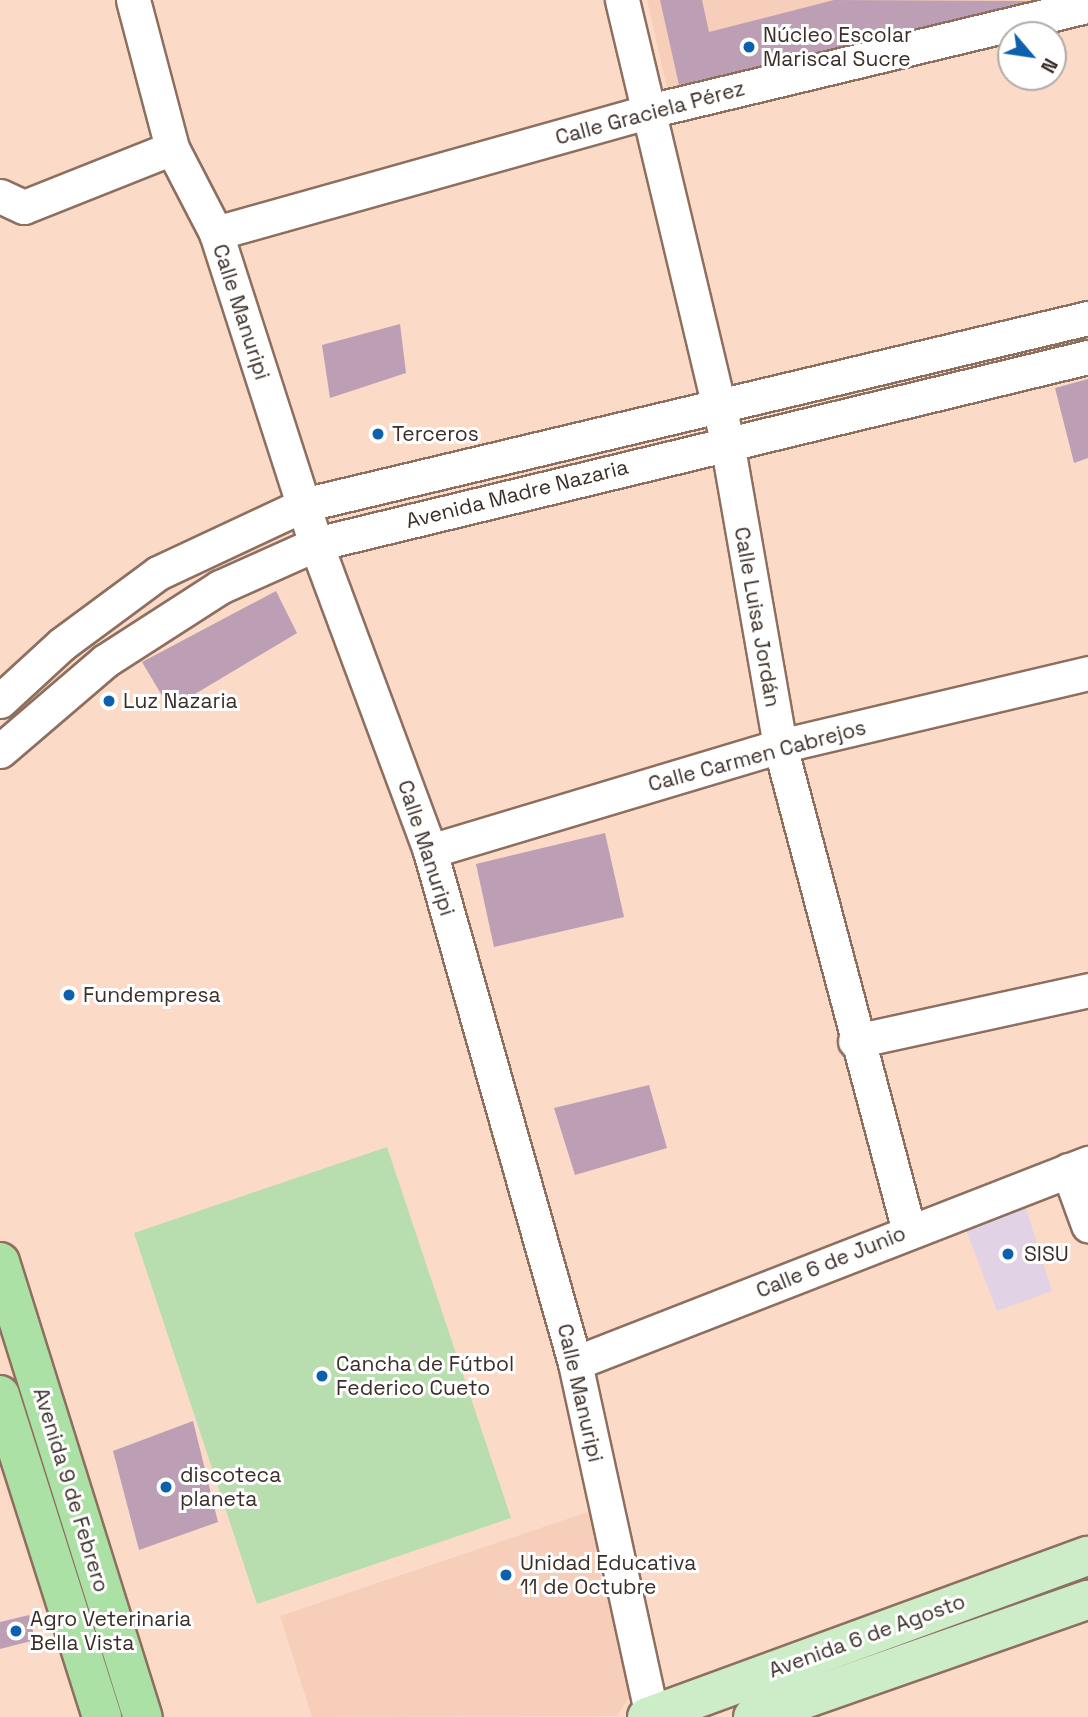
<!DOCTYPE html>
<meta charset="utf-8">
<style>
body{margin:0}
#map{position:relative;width:1088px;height:1717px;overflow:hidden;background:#fcdac8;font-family:"Space Grotesk",sans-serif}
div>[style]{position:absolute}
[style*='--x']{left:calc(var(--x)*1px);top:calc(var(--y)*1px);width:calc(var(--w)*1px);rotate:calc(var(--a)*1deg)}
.built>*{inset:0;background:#f7ceb9}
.medical>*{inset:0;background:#e1d2e5}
.green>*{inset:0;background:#b8ddae}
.building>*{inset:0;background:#bc9fb4}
.roads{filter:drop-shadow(2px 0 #8d6f60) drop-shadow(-2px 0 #8d6f60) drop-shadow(0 2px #8d6f60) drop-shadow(0 -2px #8d6f60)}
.minor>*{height:33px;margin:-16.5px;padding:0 16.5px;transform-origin:16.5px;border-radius:16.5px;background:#fff}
.major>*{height:38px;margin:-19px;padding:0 19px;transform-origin:19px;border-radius:19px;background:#cdedc9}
.highway>*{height:38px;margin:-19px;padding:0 19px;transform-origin:19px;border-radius:19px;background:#ace1a5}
.dots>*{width:19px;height:19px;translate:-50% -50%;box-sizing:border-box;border:4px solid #fff;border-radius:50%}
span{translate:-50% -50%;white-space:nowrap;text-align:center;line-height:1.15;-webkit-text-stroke:6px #fff;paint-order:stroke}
.poi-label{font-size:21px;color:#3b2e28}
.left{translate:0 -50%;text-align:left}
.street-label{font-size:21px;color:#3b2e28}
.north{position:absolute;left:997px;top:21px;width:70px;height:70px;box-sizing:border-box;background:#fff;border:2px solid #b1aba9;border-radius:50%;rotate:119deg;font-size:19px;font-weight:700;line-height:28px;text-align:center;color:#3b2e28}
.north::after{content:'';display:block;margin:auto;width:24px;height:32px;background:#0c60ae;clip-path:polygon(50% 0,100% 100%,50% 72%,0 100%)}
</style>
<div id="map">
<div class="built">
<i style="clip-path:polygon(647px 0,1039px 0,667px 88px)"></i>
<i style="clip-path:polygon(597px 1509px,633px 1691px,617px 1716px,312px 1717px,280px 1616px)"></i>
</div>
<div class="medical">
<i style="clip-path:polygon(1022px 1196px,1052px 1291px,997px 1311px,961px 1217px)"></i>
</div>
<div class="green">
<i style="clip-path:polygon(387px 1147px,511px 1518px,257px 1604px,134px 1233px)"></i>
</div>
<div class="building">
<i style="clip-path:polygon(660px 0,702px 0,709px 32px,834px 0,1035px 1px,679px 85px)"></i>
<i style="clip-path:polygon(400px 324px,406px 373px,330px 398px,322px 345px)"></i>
<i style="clip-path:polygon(1088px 379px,1088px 458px,1074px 463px,1055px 388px)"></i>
<i style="clip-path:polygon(276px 591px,297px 633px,170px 709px,142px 662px)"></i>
<i style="clip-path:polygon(605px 833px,624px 917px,494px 947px,476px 864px)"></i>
<i style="clip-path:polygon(649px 1085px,667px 1148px,575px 1175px,554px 1108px)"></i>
<i style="clip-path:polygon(193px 1421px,218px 1522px,139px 1550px,113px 1451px)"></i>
<i style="clip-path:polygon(29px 1615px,35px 1640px,0 1649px,0 1622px)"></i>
</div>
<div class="roads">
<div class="minor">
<i style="--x:133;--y:0;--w:153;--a:75.2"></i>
<i style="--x:172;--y:148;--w:96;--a:62.6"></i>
<i style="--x:216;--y:233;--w:327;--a:72.2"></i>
<i style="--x:316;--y:544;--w:327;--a:69.6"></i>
<i style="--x:430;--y:851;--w:532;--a:74.19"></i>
<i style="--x:575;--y:1363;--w:362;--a:77.7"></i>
<i style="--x:622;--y:0;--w:454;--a:76.6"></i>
<i style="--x:727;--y:442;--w:309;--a:80.1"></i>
<i style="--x:780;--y:746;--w:502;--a:75.11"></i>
<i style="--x:0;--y:196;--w:26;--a:25"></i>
<i style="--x:24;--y:207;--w:159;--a:-21.7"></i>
<i style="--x:216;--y:233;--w:450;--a:-15.7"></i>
<i style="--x:649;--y:111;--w:451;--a:-13.5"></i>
<i style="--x:0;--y:701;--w:84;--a:-42.6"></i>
<i style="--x:62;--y:644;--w:119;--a:-36.5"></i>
<i style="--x:158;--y:573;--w:160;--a:-25.1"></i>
<i style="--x:303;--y:505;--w:807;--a:-13.4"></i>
<i style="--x:0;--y:751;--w:138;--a:-40.6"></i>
<i style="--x:105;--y:661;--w:137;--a:-32.8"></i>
<i style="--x:220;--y:587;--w:105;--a:-24.1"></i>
<i style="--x:316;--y:544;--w:794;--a:-13.62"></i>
<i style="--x:430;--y:851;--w:365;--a:-16.7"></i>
<i style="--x:780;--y:746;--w:317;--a:-13.3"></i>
<i style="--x:855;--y:1041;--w:239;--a:-12.3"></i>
<i style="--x:1068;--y:1170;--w:59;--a:70"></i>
<i style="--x:575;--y:1363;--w:551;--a:-21.3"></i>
</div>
<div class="major">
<i style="--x:647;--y:1717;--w:469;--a:-20.1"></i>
<i style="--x:753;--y:1717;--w:355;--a:-19.3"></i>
</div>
<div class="highway">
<i style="--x:0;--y:1262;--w:477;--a:72.6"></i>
<i style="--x:0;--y:1395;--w:338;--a:72.4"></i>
</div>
</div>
<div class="dots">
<i style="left:749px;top:47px;background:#0c60ae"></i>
<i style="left:378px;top:434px;background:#0c60ae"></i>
<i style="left:109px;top:701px;background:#0c60ae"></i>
<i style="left:69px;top:995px;background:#0c60ae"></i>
<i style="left:1008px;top:1254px;background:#0c60ae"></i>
<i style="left:322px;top:1376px;background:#0c60ae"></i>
<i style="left:166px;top:1487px;background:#0c60ae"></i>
<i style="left:506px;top:1575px;background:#0c60ae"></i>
<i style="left:16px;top:1631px;background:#0c60ae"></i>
</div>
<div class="poi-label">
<span class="left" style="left:763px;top:47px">Núcleo Escolar<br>Mariscal Sucre</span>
<span class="left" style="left:392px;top:434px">Terceros</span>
<span class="left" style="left:123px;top:701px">Luz Nazaria</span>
<span class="left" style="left:83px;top:995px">Fundempresa</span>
<span class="left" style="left:1024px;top:1254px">SISU</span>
<span class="left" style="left:336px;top:1376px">Cancha de Fútbol<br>Federico Cueto</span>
<span class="left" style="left:180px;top:1487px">discoteca<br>planeta</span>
<span class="left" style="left:520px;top:1575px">Unidad Educativa<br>11 de Octubre</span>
<span class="left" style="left:30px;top:1631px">Agro Veterinaria<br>Bella Vista</span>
</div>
<div class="street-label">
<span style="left:650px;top:113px;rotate:-15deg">Calle Graciela Pérez</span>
<span style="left:241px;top:312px;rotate:72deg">Calle Manuripi</span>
<span style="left:517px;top:494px;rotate:-14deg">Avenida Madre Nazaria</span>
<span style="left:757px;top:617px;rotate:80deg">Calle Luisa Jordán</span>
<span style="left:757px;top:756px;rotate:-15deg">Calle Carmen Cabrejos</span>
<span style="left:426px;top:848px;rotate:72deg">Calle Manuripi</span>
<span style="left:831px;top:1262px;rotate:-22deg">Calle 6 de Junio</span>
<span style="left:580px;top:1393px;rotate:77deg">Calle Manuripi</span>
<span style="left:71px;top:1490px;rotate:73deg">Avenida 9 de Febrero</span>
<span style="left:867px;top:1636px;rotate:-20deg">Avenida 6 de Agosto</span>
</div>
<div class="north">N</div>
</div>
